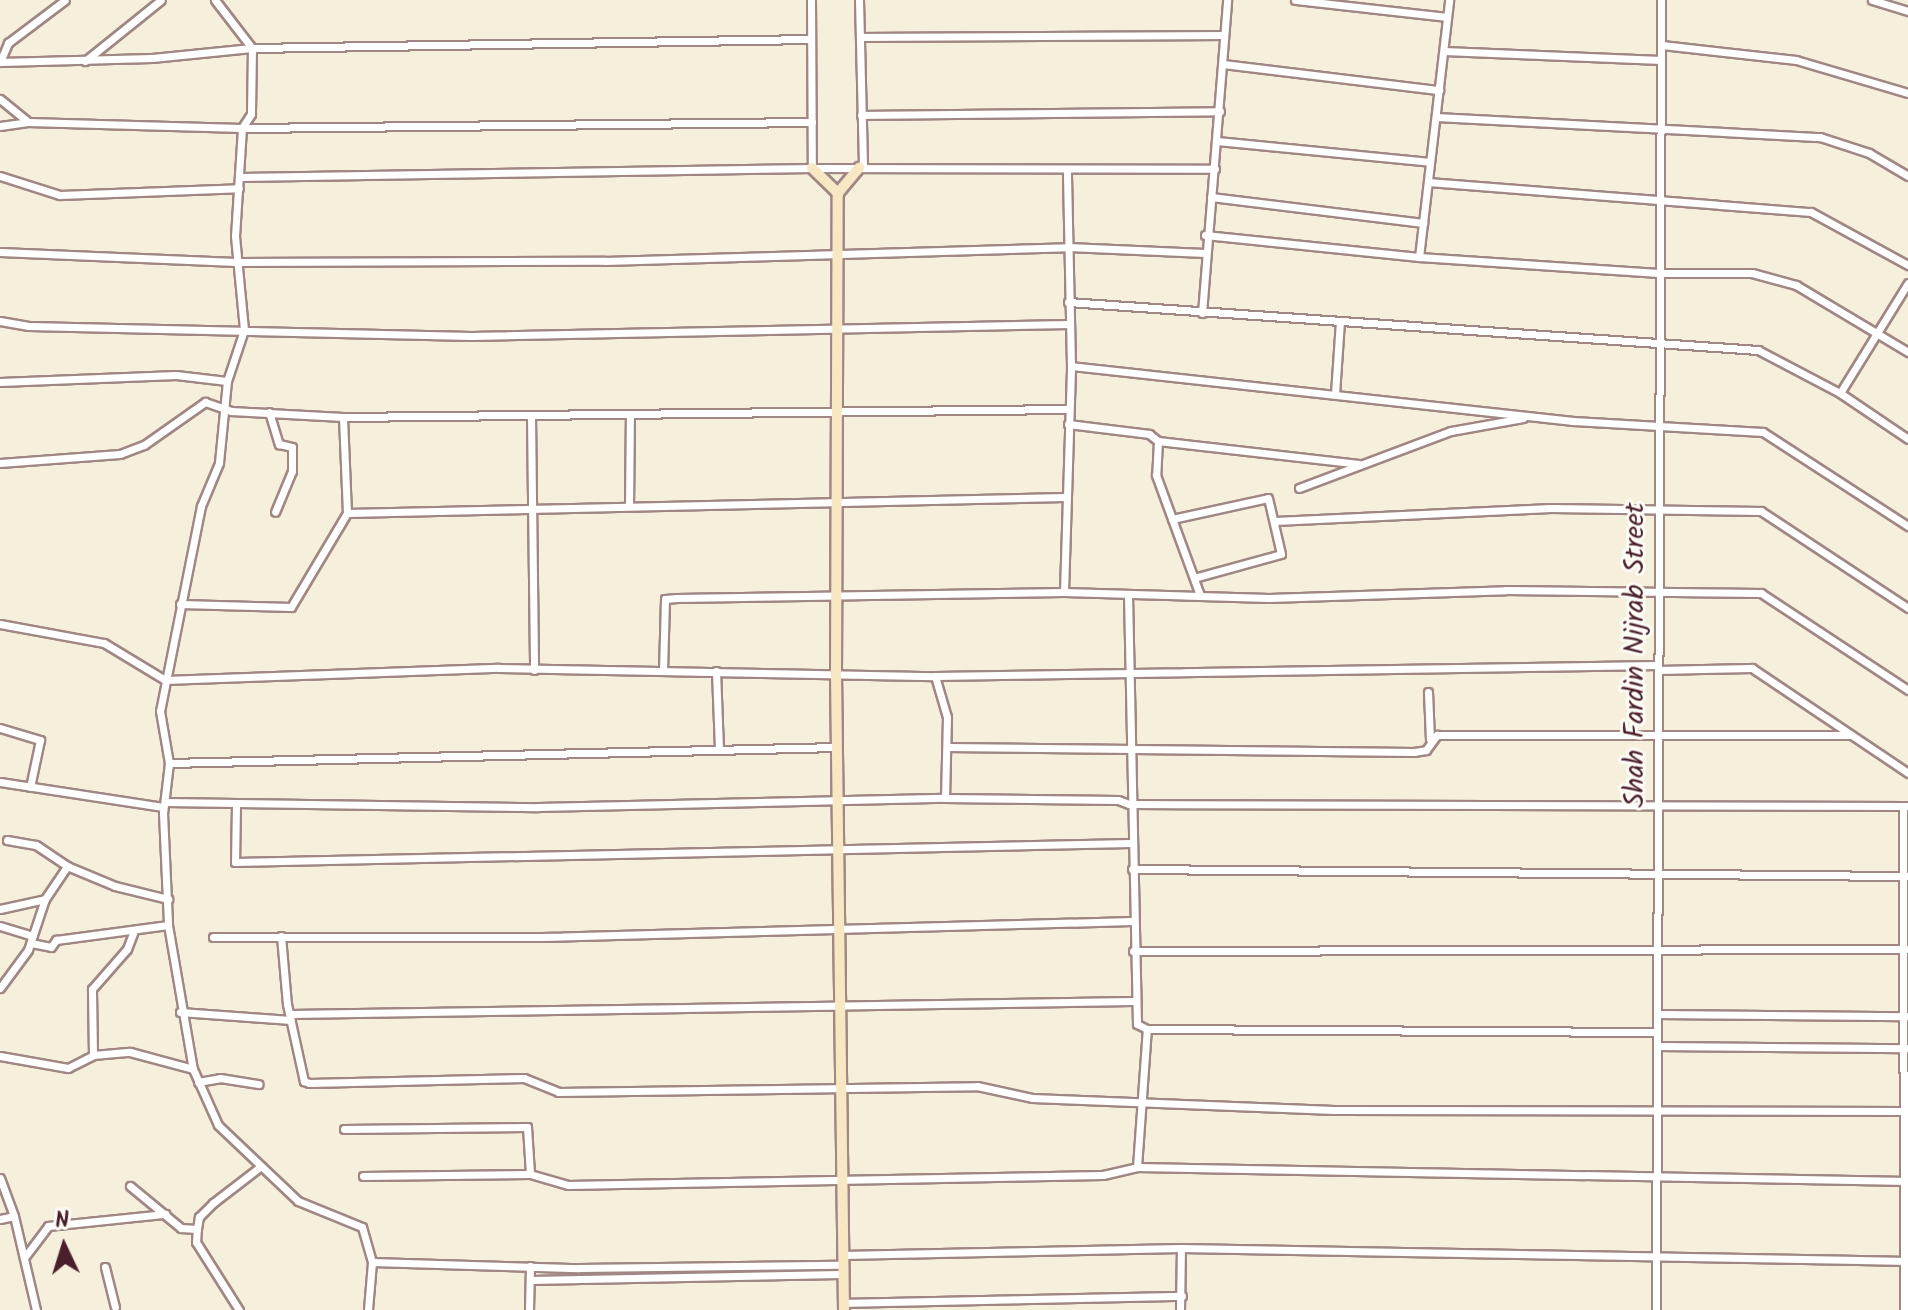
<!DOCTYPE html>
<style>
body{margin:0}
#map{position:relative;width:1908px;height:1310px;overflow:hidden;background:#f5efdc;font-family:Kalam,sans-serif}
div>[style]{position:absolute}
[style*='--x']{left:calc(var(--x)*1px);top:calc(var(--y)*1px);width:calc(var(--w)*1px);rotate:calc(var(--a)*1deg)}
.roads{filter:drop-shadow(2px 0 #a08784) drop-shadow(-2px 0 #a08784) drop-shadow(0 2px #a08784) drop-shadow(0 -2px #a08784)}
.street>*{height:7px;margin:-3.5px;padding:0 3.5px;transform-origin:3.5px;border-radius:3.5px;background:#fff}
.secondary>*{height:10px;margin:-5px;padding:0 5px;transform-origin:5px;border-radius:5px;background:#f7e8c3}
span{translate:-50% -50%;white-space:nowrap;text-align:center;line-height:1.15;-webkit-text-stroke:6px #fdfcf7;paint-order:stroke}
.street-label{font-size:28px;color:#4a1f2b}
.north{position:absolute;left:24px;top:1206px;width:80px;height:80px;-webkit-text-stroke:6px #fdfcf7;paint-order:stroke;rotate:356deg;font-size:22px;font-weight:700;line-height:32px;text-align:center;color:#4a1f2b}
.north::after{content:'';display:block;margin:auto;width:28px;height:36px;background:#4a1f2b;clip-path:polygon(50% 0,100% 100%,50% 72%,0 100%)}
</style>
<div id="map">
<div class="roads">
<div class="street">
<i style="--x:215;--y:0;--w:61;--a:52.4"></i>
<i style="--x:252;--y:48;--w:66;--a:90.9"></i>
<i style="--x:251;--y:114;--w:17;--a:123"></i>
<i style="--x:242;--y:128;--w:108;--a:93.7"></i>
<i style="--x:235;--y:236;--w:94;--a:84.5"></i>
<i style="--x:244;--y:330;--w:54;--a:108.4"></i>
<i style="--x:227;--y:381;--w:82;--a:95.6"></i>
<i style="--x:219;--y:463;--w:47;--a:112.7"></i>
<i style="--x:201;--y:506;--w:209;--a:101.3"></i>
<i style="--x:160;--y:711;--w:53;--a:80.2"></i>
<i style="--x:169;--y:763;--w:50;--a:96.8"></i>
<i style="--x:163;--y:813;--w:112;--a:87.4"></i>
<i style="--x:168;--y:925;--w:146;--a:80.2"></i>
<i style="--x:193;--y:1069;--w:61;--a:65.9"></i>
<i style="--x:218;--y:1125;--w:110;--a:43.5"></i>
<i style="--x:298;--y:1201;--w:69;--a:22.1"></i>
<i style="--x:362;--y:1227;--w:36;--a:74"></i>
<i style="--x:372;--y:1262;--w:48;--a:94.8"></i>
<i style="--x:811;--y:0;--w:168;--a:89.7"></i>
<i style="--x:859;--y:0;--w:168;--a:88.6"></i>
<i style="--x:1295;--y:0;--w:152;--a:6.4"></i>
<i style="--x:1872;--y:0;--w:38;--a:17"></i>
<i style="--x:860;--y:37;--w:364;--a:-0.3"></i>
<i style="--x:1662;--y:45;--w:135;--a:6.4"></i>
<i style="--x:1796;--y:60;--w:117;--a:16.4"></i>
<i style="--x:1444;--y:51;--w:217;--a:2.4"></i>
<i style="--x:85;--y:61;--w:97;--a:-38.8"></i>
<i style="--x:0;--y:62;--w:152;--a:-1.5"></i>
<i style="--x:152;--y:58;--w:100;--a:-5.7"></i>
<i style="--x:252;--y:48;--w:559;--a:-0.92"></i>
<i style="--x:0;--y:62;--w:21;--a:-67"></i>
<i style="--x:8;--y:43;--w:71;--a:-37"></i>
<i style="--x:1223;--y:64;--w:218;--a:6.9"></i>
<i style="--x:0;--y:99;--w:36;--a:39"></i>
<i style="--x:861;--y:115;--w:359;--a:-0.6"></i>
<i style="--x:1436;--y:117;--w:385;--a:3"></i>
<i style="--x:1820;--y:137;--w:52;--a:18.1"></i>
<i style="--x:1869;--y:153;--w:45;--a:30.5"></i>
<i style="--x:0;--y:126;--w:28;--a:-8"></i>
<i style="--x:28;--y:122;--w:214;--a:1.6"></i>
<i style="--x:242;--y:128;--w:570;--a:-0.6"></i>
<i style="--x:1217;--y:141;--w:214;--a:5.6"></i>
<i style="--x:0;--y:176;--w:63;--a:17.6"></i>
<i style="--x:60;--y:195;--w:179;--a:-2.2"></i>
<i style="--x:240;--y:177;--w:572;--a:-0.9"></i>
<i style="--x:812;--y:168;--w:403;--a:0.1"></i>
<i style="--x:1428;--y:182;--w:384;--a:4.5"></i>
<i style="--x:1811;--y:212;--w:111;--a:28.7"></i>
<i style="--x:1211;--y:197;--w:214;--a:7"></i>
<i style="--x:1205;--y:235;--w:215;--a:5.9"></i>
<i style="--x:1419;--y:257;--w:240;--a:3.8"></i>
<i style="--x:1658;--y:273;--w:94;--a:0"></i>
<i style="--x:1752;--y:273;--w:46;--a:15.3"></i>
<i style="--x:1796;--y:285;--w:131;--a:30.9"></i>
<i style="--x:0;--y:252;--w:236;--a:2.4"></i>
<i style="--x:236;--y:262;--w:369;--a:-0.2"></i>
<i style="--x:605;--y:261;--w:463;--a:-1.7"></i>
<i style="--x:1068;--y:247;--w:137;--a:2.5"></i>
<i style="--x:1419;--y:257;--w:259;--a:-83.3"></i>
<i style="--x:1068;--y:302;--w:692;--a:3.98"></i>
<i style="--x:1758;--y:350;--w:93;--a:27.7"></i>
<i style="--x:1840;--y:393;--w:82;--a:34.1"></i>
<i style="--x:1202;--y:313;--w:314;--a:-85.4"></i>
<i style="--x:0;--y:321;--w:29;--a:10"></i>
<i style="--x:29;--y:326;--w:442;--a:1.3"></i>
<i style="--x:471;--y:336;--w:598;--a:-1.15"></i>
<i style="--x:1071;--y:366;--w:504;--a:6.26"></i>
<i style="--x:1572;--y:421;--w:191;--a:3.3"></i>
<i style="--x:1763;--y:432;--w:173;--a:33"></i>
<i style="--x:0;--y:382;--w:176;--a:-2.3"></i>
<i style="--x:176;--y:375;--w:51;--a:6.7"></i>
<i style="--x:1840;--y:393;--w:129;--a:-58.3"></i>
<i style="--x:1335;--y:394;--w:73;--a:-86.1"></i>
<i style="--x:269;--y:412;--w:34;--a:73"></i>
<i style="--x:279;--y:444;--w:13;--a:13"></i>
<i style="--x:292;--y:447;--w:24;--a:90"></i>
<i style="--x:292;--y:471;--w:44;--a:112.5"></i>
<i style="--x:531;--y:416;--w:254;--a:89.3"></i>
<i style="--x:1068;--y:424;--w:82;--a:7"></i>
<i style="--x:1149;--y:434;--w:11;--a:38"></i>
<i style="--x:1158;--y:441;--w:202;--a:6.5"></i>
<i style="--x:1158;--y:441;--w:34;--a:93"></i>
<i style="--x:1156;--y:475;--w:128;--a:69.9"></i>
<i style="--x:0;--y:463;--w:120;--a:-4.3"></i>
<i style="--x:120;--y:454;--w:26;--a:-21"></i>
<i style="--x:144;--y:445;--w:75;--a:-35.2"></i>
<i style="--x:205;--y:402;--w:28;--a:19"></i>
<i style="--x:231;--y:411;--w:112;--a:3.1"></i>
<i style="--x:343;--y:417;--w:726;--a:-0.63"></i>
<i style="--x:1299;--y:488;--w:162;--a:-20.6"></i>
<i style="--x:1451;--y:431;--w:73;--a:-10.2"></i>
<i style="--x:629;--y:506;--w:91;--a:-89.4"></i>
<i style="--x:347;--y:513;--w:718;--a:-1.28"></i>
<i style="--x:1172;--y:519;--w:98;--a:-12.3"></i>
<i style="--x:1268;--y:498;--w:57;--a:76.9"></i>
<i style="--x:1281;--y:554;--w:90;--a:164.6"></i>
<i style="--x:1275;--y:521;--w:276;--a:-2.7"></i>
<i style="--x:1551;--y:508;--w:210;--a:0.8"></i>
<i style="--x:1761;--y:511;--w:176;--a:33.4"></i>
<i style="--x:1064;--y:592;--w:226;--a:-88.2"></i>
<i style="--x:1071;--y:366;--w:197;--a:-91.2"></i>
<i style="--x:1128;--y:594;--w:430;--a:88.8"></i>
<i style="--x:1137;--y:1024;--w:11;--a:27"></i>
<i style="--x:1147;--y:1029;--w:510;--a:0.34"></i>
<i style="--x:180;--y:604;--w:111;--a:1.5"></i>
<i style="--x:291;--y:607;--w:109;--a:-59.2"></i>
<i style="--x:347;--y:513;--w:96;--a:-92.4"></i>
<i style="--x:0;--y:624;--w:106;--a:10.4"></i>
<i style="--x:104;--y:643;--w:71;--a:31.2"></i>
<i style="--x:165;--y:680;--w:334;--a:-2.1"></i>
<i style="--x:499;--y:668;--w:436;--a:1.1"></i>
<i style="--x:935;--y:676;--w:723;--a:-0.87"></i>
<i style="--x:1658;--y:670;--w:94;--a:-1.2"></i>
<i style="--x:1752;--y:668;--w:188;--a:33.9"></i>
<i style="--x:663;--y:671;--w:72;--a:-88.4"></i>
<i style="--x:665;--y:599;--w:12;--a:-5"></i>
<i style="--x:677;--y:598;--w:387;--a:-0.9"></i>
<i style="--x:1064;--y:592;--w:205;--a:1.7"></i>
<i style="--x:1269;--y:598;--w:237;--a:-1.9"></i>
<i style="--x:1506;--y:590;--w:255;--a:0.7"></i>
<i style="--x:1761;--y:593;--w:176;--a:33.4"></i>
<i style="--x:716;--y:671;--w:79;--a:87.8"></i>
<i style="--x:935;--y:676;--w:43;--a:73.7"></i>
<i style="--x:947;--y:717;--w:81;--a:91.4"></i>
<i style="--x:1428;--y:692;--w:47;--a:87.6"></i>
<i style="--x:0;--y:728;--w:42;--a:16.7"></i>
<i style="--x:40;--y:740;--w:48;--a:102"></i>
<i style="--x:947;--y:747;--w:467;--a:0.6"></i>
<i style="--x:1414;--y:752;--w:12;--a:-9"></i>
<i style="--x:1426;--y:750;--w:19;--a:-54"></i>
<i style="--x:1437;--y:735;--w:414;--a:0"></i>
<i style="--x:169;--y:763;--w:668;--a:-1.37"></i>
<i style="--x:0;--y:782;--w:165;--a:8.7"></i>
<i style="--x:166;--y:802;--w:372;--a:0.8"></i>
<i style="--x:538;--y:807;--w:407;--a:-1.3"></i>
<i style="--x:945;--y:798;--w:173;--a:0.7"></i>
<i style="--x:1118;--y:800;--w:12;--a:20"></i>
<i style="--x:1129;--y:804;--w:779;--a:0.15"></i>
<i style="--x:236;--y:806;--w:56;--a:91"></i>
<i style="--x:235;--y:862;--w:896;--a:-1.21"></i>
<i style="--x:1903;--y:806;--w:504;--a:89.89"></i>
<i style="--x:7;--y:840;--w:29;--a:10"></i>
<i style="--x:36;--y:845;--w:37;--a:34"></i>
<i style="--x:67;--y:866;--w:52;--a:22.6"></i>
<i style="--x:115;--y:886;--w:55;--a:13.8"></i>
<i style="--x:1132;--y:869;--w:776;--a:0.52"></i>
<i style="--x:0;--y:909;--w:46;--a:-12.5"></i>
<i style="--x:45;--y:899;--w:40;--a:-56"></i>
<i style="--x:0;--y:926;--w:34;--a:17"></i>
<i style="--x:281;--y:936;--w:68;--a:85"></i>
<i style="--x:287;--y:1004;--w:79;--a:77.6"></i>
<i style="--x:304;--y:1081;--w:5;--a:22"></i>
<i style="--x:309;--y:1083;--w:215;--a:-1.3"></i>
<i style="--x:524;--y:1078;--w:37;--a:22"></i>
<i style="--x:558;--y:1092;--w:419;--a:-0.8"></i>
<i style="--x:977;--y:1086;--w:56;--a:12.3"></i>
<i style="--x:1032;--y:1098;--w:302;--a:2.3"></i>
<i style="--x:1334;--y:1110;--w:574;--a:0.1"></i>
<i style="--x:213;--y:937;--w:329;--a:0"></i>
<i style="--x:542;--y:937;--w:590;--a:-1.55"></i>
<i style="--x:31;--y:943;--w:20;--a:11"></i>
<i style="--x:51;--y:947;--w:9;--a:-54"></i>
<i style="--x:56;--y:940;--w:113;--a:-7.6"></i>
<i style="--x:1133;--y:951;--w:775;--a:-0.15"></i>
<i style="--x:0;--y:988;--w:47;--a:-53.6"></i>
<i style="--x:28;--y:950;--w:54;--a:-71.6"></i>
<i style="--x:180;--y:1012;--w:111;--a:4.1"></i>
<i style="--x:290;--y:1014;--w:843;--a:-0.88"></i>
<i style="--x:1657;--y:1014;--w:251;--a:0.5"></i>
<i style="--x:1657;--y:1046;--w:251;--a:0.5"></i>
<i style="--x:93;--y:1055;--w:66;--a:-90.9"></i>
<i style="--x:92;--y:989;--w:53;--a:-48.8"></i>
<i style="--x:127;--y:949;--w:17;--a:-69"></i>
<i style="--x:0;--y:1056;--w:69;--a:10"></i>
<i style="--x:68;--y:1068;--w:28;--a:-27"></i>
<i style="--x:93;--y:1055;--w:37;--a:-5"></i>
<i style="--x:130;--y:1052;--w:65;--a:15.1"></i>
<i style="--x:198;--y:1082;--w:22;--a:-10"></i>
<i style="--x:220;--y:1078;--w:39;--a:9"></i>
<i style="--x:344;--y:1129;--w:183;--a:-0.6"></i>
<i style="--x:527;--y:1127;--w:47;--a:86.3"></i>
<i style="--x:1137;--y:1167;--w:138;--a:-85.9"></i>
<i style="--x:363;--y:1176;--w:167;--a:-0.7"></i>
<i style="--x:530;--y:1174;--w:40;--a:16"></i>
<i style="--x:568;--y:1185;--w:535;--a:-1.07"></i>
<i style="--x:1103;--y:1175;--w:35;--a:-13"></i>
<i style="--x:1137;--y:1167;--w:771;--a:1.04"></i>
<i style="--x:0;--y:1178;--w:40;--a:69.8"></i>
<i style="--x:14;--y:1216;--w:97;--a:76.8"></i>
<i style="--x:130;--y:1186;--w:66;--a:39.5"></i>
<i style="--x:181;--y:1228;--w:16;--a:4"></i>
<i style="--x:0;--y:1219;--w:14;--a:-12"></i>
<i style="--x:842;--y:1255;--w:339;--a:-1.2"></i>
<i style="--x:1181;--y:1248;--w:727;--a:1.02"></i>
<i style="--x:24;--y:1258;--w:40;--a:-53"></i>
<i style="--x:48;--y:1226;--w:118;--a:-5.9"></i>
<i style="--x:372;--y:1262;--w:207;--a:1.7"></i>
<i style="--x:579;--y:1268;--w:260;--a:-0.7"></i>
<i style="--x:105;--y:1267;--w:41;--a:76"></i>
<i style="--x:530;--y:1280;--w:310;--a:-1.1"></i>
<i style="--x:843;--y:1303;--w:339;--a:-1.2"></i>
<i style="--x:239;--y:1310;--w:80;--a:-122.3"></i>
<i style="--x:196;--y:1242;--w:13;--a:-86"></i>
<i style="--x:197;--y:1229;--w:12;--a:-81"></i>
<i style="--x:199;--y:1217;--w:20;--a:-45"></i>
<i style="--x:213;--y:1203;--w:59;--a:-37.5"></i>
<i style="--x:529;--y:1310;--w:44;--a:-88.7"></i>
<i style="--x:1180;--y:1310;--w:62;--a:-89.1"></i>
<i style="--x:1656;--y:1310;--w:1310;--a:-89.78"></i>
</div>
<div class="secondary">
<i style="--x:812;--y:168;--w:36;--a:44"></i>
<i style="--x:844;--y:1310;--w:635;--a:-90.72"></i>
<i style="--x:836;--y:675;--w:482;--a:-89.8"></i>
<i style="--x:838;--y:193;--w:33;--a:-50"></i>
</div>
</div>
<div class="street-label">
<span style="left:1636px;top:655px;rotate:-90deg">Shah Fardin Nijrab Street</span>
</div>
<div class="north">N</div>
</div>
